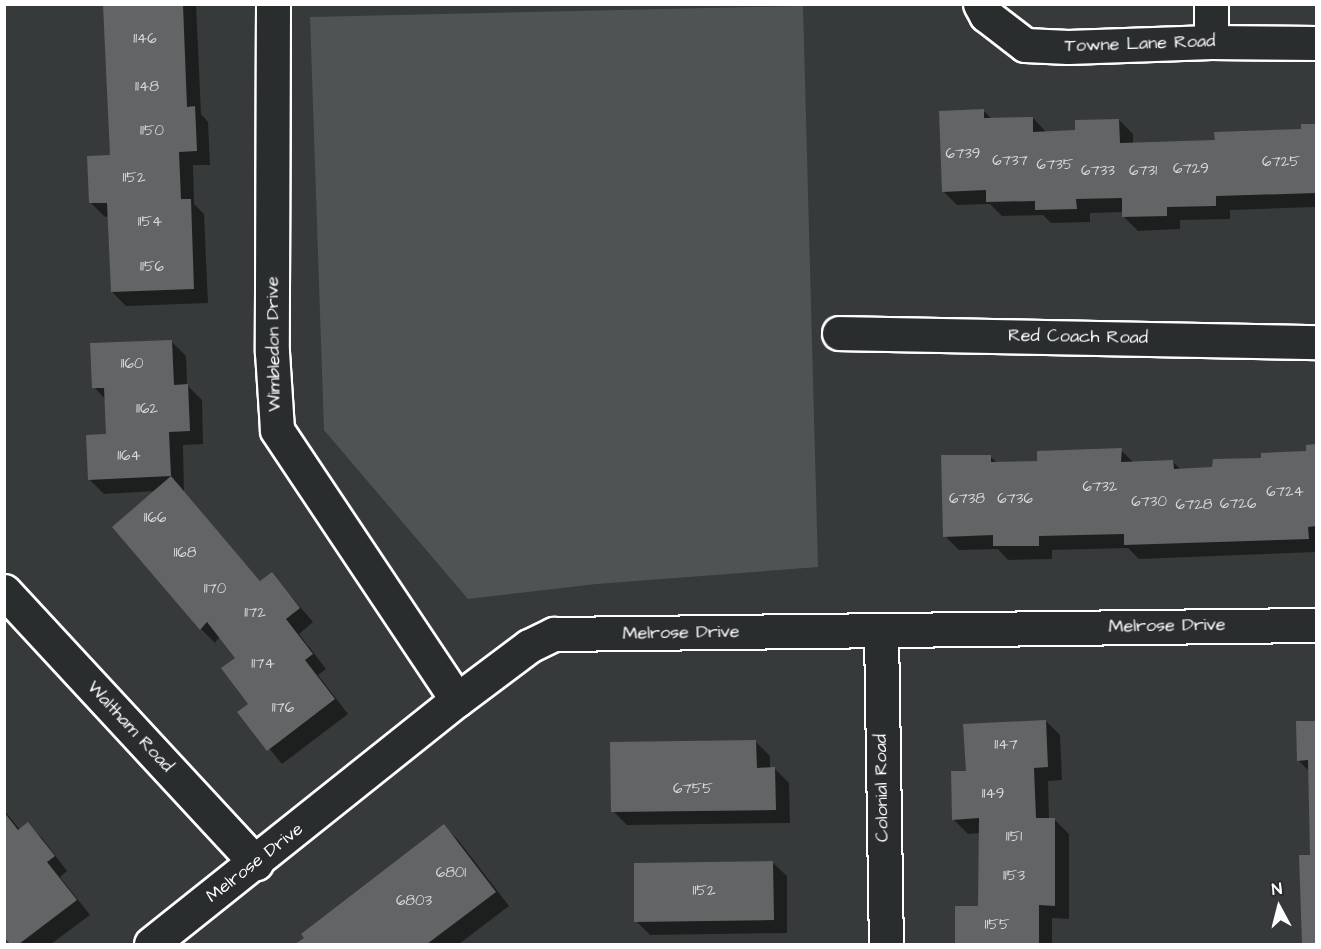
<!DOCTYPE html>
<style>
body{margin:0}
#map{position:relative;width:1321px;height:949px;overflow:hidden;background:#373a3b;font-family:"Architects Daughter",sans-serif}
div>[style]{position:absolute}
[style*='--x']{left:calc(var(--x)*1px);top:calc(var(--y)*1px);width:calc(var(--w)*1px);rotate:calc(var(--a)*1deg)}
.green>*{inset:0;background:#505354}
.shadow>*{inset:0;background:#0007}
.building>*{inset:0;background:#636465}
.roads{filter:drop-shadow(2px 0 #fff) drop-shadow(-2px 0 #fff) drop-shadow(0 2px #fff) drop-shadow(0 -2px #fff)}
.minor>*{height:33px;margin:-16.5px;padding:0 16.5px;transform-origin:16.5px;border-radius:16.5px;background:#2a2d2e}
span{translate:-50% -50%;white-space:nowrap;text-align:center;line-height:1.15;-webkit-text-stroke:6px #2a2d2e;paint-order:stroke}
.number-label{font-size:15px;color:#d8d8d8}
.number-label span{-webkit-text-stroke-width:0}
.street-label{font-size:18px;color:#fff}
.frame{position:absolute;inset:0;border:6px solid #fff;pointer-events:none}
.north{position:absolute;left:1249px;top:877px;width:60px;height:60px;-webkit-text-stroke:4px #2a2d2e;paint-order:stroke;rotate:353deg;font-size:16px;font-weight:700;line-height:24px;text-align:center;color:#fff}
.north::after{content:'';display:block;margin:auto;width:21px;height:27px;background:#fff;clip-path:polygon(50% 0,100% 100%,50% 72%,0 100%)}
</style>
<div id="map">
<div class="green">
<i style="clip-path:polygon(803px 6px,818px 567px,596px 584px,468px 599px,324px 430px,310px 17px)"></i>
</div>
<div class="shadow">
<i style="clip-path:polygon(105px 4px,196px 4px,201px 114px,208px 122px,210px 165px,193px 165px,194px 204px,204px 214px,208px 303px,126px 306px,112px 292px,109px 216px,105px 217px,91px 203px,111px 156px)"></i>
<i style="clip-path:polygon(984px 111px,992px 119px,1033px 118px,1047px 133px,1076px 132px,1119px 120px,1133px 134px,1133px 144px,1216px 142px,1303px 130px,1302px 126px,1316px 125px,1316px 207px,1230px 210px,1230px 219px,1180px 220px,1180px 229px,1138px 231px,1124px 217px,1124px 212px,1090px 213px,1090px 222px,1051px 223px,1043px 215px,1002px 216px,990px 204px,957px 205px,943px 191px)"></i>
<i style="clip-path:polygon(172px 342px,186px 356px,187px 385px,202px 400px,203px 444px,183px 445px,184px 492px,261px 582px,272px 574px,313px 622px,299px 634px,326px 669px,318px 675px,348px 714px,282px 764px,239px 712px,250px 704px,237px 658px,220px 636px,215px 643px,201px 629px,114px 527px,156px 491px,104px 494px,90px 480px,107px 435px,106px 400px,94px 387px)"></i>
<i style="clip-path:polygon(1308px 446px,1316px 446px,1316px 552px,1139px 559px,1128px 548px,1052px 550px,1052px 559px,1008px 560px,998px 549px,959px 550px,945px 536px,990px 456px,997px 463px,1038px 463px,1121px 450px,1134px 463px,1173px 462px,1181px 470px,1214px 469px,1308px 452px)"></i>
<i style="clip-path:polygon(1046px 721px,1060px 735px,1062px 780px,1048px 781px,1049px 820px,1055px 820px,1069px 834px,1069px 919px,1052px 918px,1052px 944px,956px 944px,956px 908px,980px 907px,980px 833px,968px 834px,954px 820px,968px 772px)"></i>
<i style="clip-path:polygon(1298px 722px,1316px 722px,1316px 944px,1303px 944px,1300px 857px,1312px 856px,1310px 772px,1298px 760px)"></i>
<i style="clip-path:polygon(756px 742px,770px 756px,770px 769px,775px 769px,789px 783px,790px 823px,627px 825px,613px 811px)"></i>
<i style="clip-path:polygon(4px 810px,20px 830px,28px 824px,42px 838px,67px 871px,60px 877px,90px 915px,51px 944px,12px 944px,4px 934px)"></i>
<i style="clip-path:polygon(444px 826px,458px 840px,509px 906px,459px 944px,298px 944px)"></i>
<i style="clip-path:polygon(772px 862px,787px 876px,787px 933px,650px 935px,636px 921px)"></i>
</div>
<div class="building">
<i style="clip-path:polygon(103px 5px,183px 5px,187px 107px,195px 106px,197px 151px,179px 152px,181px 199px,191px 199px,194px 289px,111px 292px,107px 203px,89px 203px,87px 156px,110px 155px)"></i>
<i style="clip-path:polygon(984px 109px,984px 118px,1033px 117px,1033px 132px,1075px 130px,1075px 120px,1119px 119px,1120px 143px,1215px 140px,1214px 132px,1301px 129px,1301px 124px,1316px 124px,1316px 193px,1216px 196px,1216px 206px,1167px 207px,1167px 216px,1122px 217px,1122px 198px,1076px 199px,1077px 209px,1035px 210px,1035px 201px,986px 202px,986px 190px,942px 192px,939px 111px)"></i>
<i style="clip-path:polygon(172px 340px,174px 385px,188px 384px,190px 431px,169px 432px,171px 476px,88px 480px,86px 435px,106px 434px,104px 388px,92px 388px,90px 343px)"></i>
<i style="clip-path:polygon(1316px 444px,1316px 526px,1308px 527px,1309px 539px,1124px 545px,1124px 534px,1039px 536px,1039px 546px,993px 546px,993px 535px,943px 537px,941px 455px,991px 455px,991px 462px,1037px 461px,1037px 451px,1122px 448px,1121px 462px,1173px 460px,1174px 469px,1212px 467px,1213px 459px,1261px 458px,1261px 453px,1306px 451px,1306px 445px)"></i>
<i style="clip-path:polygon(171px 476px,260px 581px,272px 572px,300px 608px,286px 619px,313px 654px,305px 660px,335px 699px,267px 751px,237px 712px,248px 704px,221px 668px,235px 658px,207px 622px,200px 630px,112px 527px)"></i>
<i style="clip-path:polygon(1046px 720px,1048px 767px,1034px 768px,1036px 818px,1055px 818px,1055px 906px,1039px 905px,1039px 944px,955px 944px,955px 906px,978px 906px,979px 818px,952px 820px,951px 771px,966px 771px,963px 724px)"></i>
<i style="clip-path:polygon(1296px 721px,1316px 721px,1316px 944px,1302px 944px,1299px 855px,1310px 855px,1308px 760px,1297px 761px)"></i>
<i style="clip-path:polygon(756px 740px,757px 768px,775px 767px,776px 810px,611px 812px,610px 742px)"></i>
<i style="clip-path:polygon(4px 812px,18px 830px,28px 822px,55px 856px,47px 862px,77px 900px,19px 944px,10px 944px,4px 937px)"></i>
<i style="clip-path:polygon(444px 824px,496px 892px,427px 944px,295px 944px,304px 938px,301px 934px)"></i>
<i style="clip-path:polygon(773px 861px,774px 920px,634px 922px,634px 863px)"></i>
</div>
<div class="roads">
<div class="minor">
<i style="--x:273;--y:4;--w:348;--a:90.2"></i>
<i style="--x:272;--y:352;--w:78;--a:86.3"></i>
<i style="--x:277;--y:430;--w:324;--a:56.3"></i>
<i style="--x:980;--y:4;--w:13;--a:61"></i>
<i style="--x:986;--y:15;--w:49;--a:37.6"></i>
<i style="--x:1025;--y:45;--w:43;--a:2.7"></i>
<i style="--x:1068;--y:47;--w:143;--a:-2"></i>
<i style="--x:1211;--y:42;--w:105;--a:0.5"></i>
<i style="--x:1211;--y:4;--w:38;--a:90"></i>
<i style="--x:839;--y:333;--w:477;--a:1.1"></i>
<i style="--x:4;--y:591;--w:371;--a:47.2"></i>
<i style="--x:881;--y:631;--w:313;--a:89.1"></i>
<i style="--x:151;--y:944;--w:391;--a:-38.6"></i>
<i style="--x:457;--y:700;--w:90;--a:-36.9"></i>
<i style="--x:529;--y:646;--w:28;--a:-26"></i>
<i style="--x:554;--y:634;--w:762;--a:-0.68"></i>
</div>
</div>
<div class="number-label">
<span style="left:145px;top:39px">1146</span>
<span style="left:147px;top:87px">1148</span>
<span style="left:152px;top:131px">1150</span>
<span style="left:963px;top:154px">6739</span>
<span style="left:1010px;top:161px">6737</span>
<span style="left:1281px;top:162px">6725</span>
<span style="left:1055px;top:165px">6735</span>
<span style="left:1191px;top:169px">6729</span>
<span style="left:1098px;top:171px">6733</span>
<span style="left:1143px;top:171px">6731</span>
<span style="left:134px;top:178px">1152</span>
<span style="left:150px;top:222px">1154</span>
<span style="left:152px;top:267px">1156</span>
<span style="left:132px;top:364px">1160</span>
<span style="left:147px;top:409px">1162</span>
<span style="left:129px;top:456px">1164</span>
<span style="left:1100px;top:487px">6732</span>
<span style="left:1285px;top:492px">6724</span>
<span style="left:967px;top:499px">6738</span>
<span style="left:1015px;top:499px">6736</span>
<span style="left:1149px;top:502px">6730</span>
<span style="left:1238px;top:504px">6726</span>
<span style="left:1194px;top:505px">6728</span>
<span style="left:155px;top:518px">1166</span>
<span style="left:185px;top:553px">1168</span>
<span style="left:215px;top:589px">1170</span>
<span style="left:255px;top:613px">1172</span>
<span style="left:263px;top:664px">1174</span>
<span style="left:283px;top:708px">1176</span>
<span style="left:1006px;top:745px">1147</span>
<span style="left:693px;top:789px">6755</span>
<span style="left:993px;top:794px">1149</span>
<span style="left:1014px;top:837px">1151</span>
<span style="left:451px;top:873px">6801</span>
<span style="left:1014px;top:876px">1153</span>
<span style="left:704px;top:891px">1152</span>
<span style="left:414px;top:901px">6803</span>
<span style="left:997px;top:925px">1155</span>
</div>
<div class="street-label">
<span style="left:1140px;top:44px;rotate:-2deg">Towne Lane Road</span>
<span style="left:1078px;top:337px;rotate:1deg">Red Coach Road</span>
<span style="left:274px;top:344px;rotate:-91deg">Wimbledon Drive</span>
<span style="left:1167px;top:626px;rotate:-1deg">Melrose Drive</span>
<span style="left:681px;top:633px;rotate:-1deg">Melrose Drive</span>
<span style="left:130px;top:727px;rotate:47deg">Waltham Road</span>
<span style="left:882px;top:788px;rotate:-91deg">Colonial Road</span>
<span style="left:255px;top:863px;rotate:-38deg">Melrose Drive</span>
</div>
<div class="frame"></div>
<div class="north">N</div>
</div>
